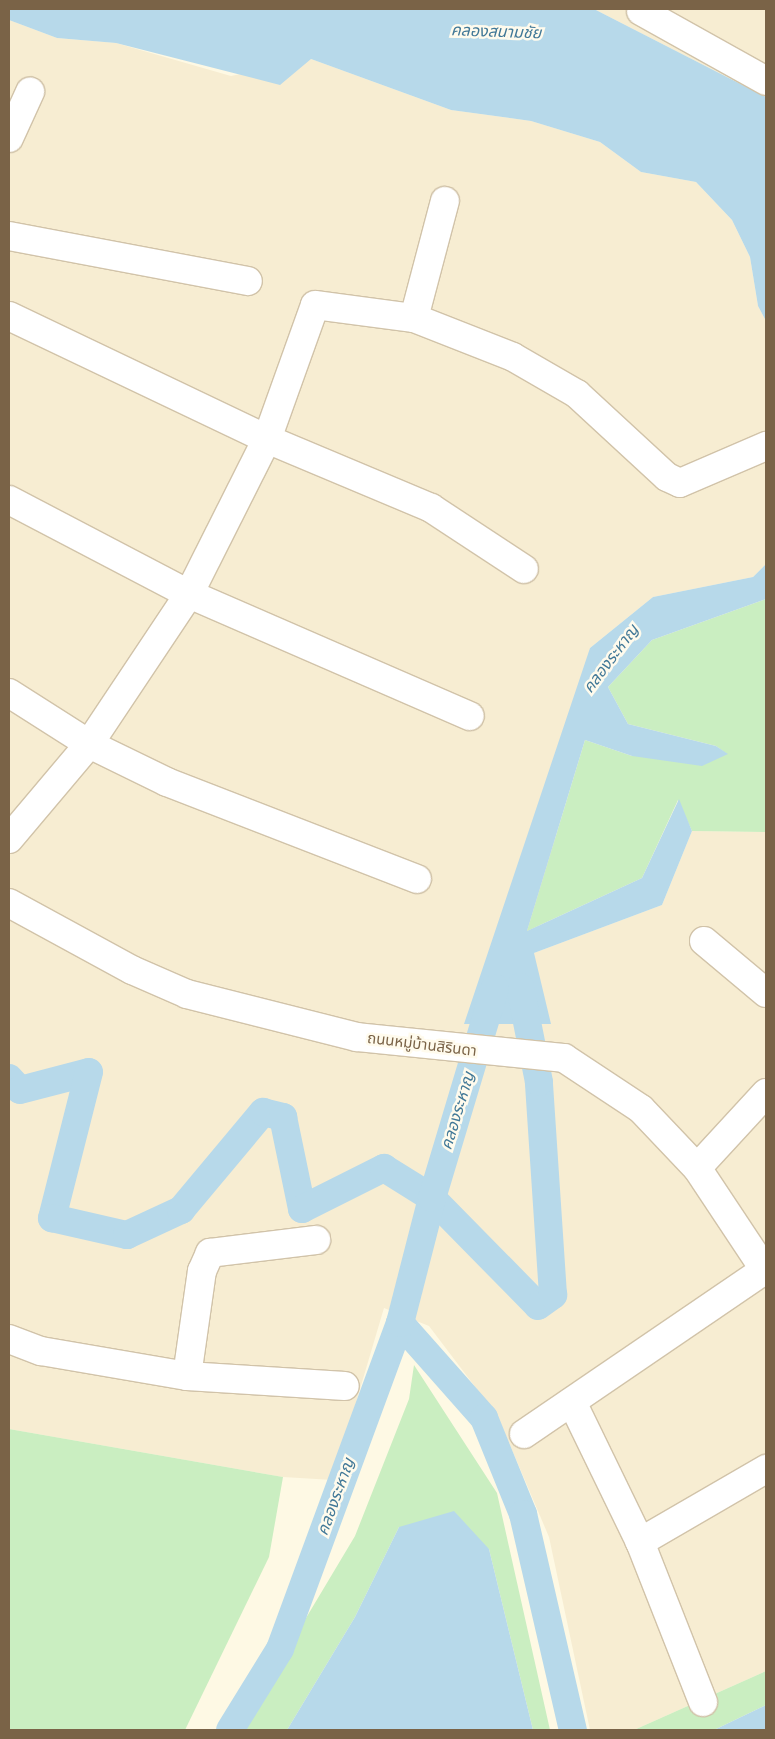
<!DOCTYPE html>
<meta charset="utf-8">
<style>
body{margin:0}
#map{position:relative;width:775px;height:1739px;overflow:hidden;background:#fef9e4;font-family:"Work Sans","Noto Sans Thai",sans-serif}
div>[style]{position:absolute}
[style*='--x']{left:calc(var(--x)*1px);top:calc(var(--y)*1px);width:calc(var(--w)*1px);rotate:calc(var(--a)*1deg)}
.residential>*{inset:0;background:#f7edd2}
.green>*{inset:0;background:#caeec1}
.water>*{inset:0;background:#b7d9ea}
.canal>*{height:28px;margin:-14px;padding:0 14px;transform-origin:14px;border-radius:14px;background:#b7d9ea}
.roads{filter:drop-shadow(1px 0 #d1c3a9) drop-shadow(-1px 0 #d1c3a9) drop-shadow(0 1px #d1c3a9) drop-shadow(0 -1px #d1c3a9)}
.minor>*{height:28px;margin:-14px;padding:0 14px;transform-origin:14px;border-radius:14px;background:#fff}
span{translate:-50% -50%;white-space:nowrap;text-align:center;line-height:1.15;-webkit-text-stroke:5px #fffbed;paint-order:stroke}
.street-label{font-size:15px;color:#7a6347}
.water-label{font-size:16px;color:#417897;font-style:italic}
.frame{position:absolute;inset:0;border:10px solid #7a6347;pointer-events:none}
</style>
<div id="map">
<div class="residential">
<i style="clip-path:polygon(594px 9px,766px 9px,766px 97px)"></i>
<i style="clip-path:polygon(9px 20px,57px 38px,116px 43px,231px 76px,311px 59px,451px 110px,531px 121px,600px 142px,641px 172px,696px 182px,732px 220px,750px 257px,758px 306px,766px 321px,766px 564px,753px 577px,653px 597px,590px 648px,534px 953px,662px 905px,692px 831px,766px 832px,766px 1671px,634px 1730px,590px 1730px,549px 1537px,498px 1417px,429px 1326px,384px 1308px,333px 1480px,283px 1477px,9px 1429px)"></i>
</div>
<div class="green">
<i style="clip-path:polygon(766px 599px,766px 832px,692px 831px,678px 800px,642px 878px,527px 931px,585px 740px,632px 756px,727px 754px,716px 746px,628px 724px,608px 687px,652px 640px)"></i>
<i style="clip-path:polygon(414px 1365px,497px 1493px,550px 1730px,533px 1730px,489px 1549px,399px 1527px,355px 1617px,287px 1730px,239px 1730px,355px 1536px,409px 1399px)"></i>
<i style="clip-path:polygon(9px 1429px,283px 1477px,269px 1557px,185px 1730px,9px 1730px)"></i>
<i style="clip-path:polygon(766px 1671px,766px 1705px,714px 1730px,634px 1730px)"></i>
</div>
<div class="water">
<i style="clip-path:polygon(9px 9px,594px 9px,766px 97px,766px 321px,758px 306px,750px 257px,732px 220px,696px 182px,641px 172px,600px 142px,531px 121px,451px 110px,311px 59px,280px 85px,116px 43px,57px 38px,9px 20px)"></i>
<i style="clip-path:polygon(766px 564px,766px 599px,652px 640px,608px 687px,628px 724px,716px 746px,728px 754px,702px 766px,632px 756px,585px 740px,527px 931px,642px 878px,679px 799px,692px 831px,662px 905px,534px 953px,551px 1024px,464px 1024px,590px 648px,653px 597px,753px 577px)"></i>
<i style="clip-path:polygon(454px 1511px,489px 1549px,533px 1730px,287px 1730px,355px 1617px,399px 1527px)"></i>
<i style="clip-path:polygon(766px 1705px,766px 1730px,714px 1730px)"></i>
</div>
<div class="canal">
<i style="--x:9;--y:1078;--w:16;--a:47"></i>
<i style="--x:20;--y:1090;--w:71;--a:-14.6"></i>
<i style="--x:89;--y:1072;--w:151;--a:104.2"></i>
<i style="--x:52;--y:1218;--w:77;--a:12.8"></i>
<i style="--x:127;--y:1235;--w:60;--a:-24.8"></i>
<i style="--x:181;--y:1210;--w:128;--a:-50.1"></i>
<i style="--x:263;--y:1112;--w:21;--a:14"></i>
<i style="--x:283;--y:1117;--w:94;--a:78.3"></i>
<i style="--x:302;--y:1209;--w:92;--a:-26.6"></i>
<i style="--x:384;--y:1168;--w:57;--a:32"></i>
<i style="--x:432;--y:1198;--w:151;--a:45.5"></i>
<i style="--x:538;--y:1306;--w:19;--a:-36"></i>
<i style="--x:553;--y:1295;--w:213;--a:-93.8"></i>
<i style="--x:539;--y:1082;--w:97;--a:-101.3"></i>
<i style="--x:400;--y:1323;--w:127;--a:48.5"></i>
<i style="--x:484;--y:1418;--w:104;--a:67.9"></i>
<i style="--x:523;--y:1514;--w:222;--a:77"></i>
<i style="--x:230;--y:1730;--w:95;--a:-58.3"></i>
<i style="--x:280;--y:1649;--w:347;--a:-69.8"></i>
<i style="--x:400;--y:1323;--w:129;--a:-75.6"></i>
<i style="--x:432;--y:1198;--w:219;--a:-73.3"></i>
</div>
<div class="roads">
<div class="minor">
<i style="--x:641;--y:11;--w:143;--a:29.2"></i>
<i style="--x:9;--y:138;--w:51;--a:-65.5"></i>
<i style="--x:9;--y:236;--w:243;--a:10.7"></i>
<i style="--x:9;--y:316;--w:286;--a:25.5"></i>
<i style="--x:267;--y:439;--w:178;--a:22.8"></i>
<i style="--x:431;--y:508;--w:111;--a:33.3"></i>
<i style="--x:414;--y:318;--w:121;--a:-75.2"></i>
<i style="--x:9;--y:500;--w:203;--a:27.6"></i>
<i style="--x:189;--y:594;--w:306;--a:23.5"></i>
<i style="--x:9;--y:693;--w:95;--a:32.5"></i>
<i style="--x:89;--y:744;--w:87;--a:26"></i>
<i style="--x:167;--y:782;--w:268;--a:21.2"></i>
<i style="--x:9;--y:839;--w:124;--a:-49.9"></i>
<i style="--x:89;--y:744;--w:180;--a:-56.3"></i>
<i style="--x:189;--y:594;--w:174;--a:-63.3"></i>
<i style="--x:267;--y:439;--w:142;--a:-70.3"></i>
<i style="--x:315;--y:305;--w:100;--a:7.5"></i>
<i style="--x:414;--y:318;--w:106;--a:21.5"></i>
<i style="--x:513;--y:357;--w:74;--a:30"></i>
<i style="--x:577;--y:394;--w:122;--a:42.7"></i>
<i style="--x:667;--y:477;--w:14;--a:25"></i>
<i style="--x:680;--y:483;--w:94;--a:-23.3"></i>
<i style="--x:9;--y:903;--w:140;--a:28.6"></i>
<i style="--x:132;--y:970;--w:60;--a:23.6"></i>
<i style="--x:187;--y:994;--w:175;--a:14.2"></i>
<i style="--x:357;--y:1037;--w:208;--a:5.8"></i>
<i style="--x:564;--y:1058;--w:92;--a:33.5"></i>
<i style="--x:641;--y:1109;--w:81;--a:46.5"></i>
<i style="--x:697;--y:1168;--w:125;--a:56.4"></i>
<i style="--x:704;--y:941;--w:81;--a:40"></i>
<i style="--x:697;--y:1168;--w:102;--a:-47.4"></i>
<i style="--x:9;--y:1339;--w:34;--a:21"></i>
<i style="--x:41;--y:1351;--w:148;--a:9.7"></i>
<i style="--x:187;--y:1376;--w:158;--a:3.6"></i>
<i style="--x:187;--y:1376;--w:106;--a:-81.9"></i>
<i style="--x:202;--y:1271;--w:20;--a:-66"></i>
<i style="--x:210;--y:1253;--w:107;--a:-7"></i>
<i style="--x:572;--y:1402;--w:156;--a:64.1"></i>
<i style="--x:640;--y:1542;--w:172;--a:68.5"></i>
<i style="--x:524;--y:1434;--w:291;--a:-34.3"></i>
<i style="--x:640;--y:1542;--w:146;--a:-30.1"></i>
</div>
</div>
<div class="street-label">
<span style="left:422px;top:1045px;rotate:7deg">ถนนหมู่บ้านสิรินดา</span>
</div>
<div class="water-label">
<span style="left:496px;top:32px;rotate:2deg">คลองสนามชัย</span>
<span style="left:611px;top:659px;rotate:-53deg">คลองระหาญ</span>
<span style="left:458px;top:1111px;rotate:-73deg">คลองระหาญ</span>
<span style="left:336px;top:1497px;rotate:-70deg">คลองระหาญ</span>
</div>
<div class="frame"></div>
</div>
